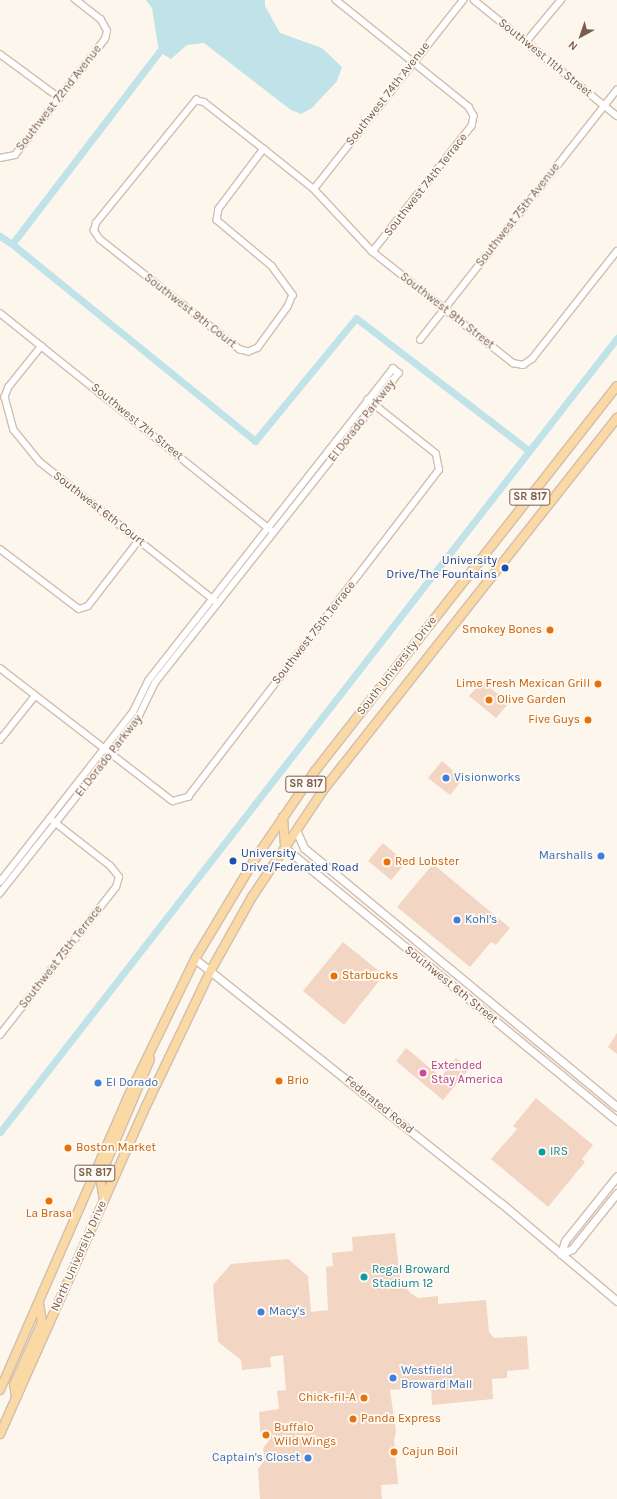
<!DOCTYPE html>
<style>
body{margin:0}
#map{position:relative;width:617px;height:1499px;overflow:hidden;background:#fdf6ec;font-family:Karla,sans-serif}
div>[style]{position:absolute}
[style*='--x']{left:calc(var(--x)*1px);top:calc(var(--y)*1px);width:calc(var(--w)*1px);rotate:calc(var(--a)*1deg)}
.water>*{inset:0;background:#bfe3e8}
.canal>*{height:7px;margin:-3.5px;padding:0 3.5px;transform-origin:3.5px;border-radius:3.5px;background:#bfe3e8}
.building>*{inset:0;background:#f3d5c3}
.roads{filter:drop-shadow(1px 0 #d1beb0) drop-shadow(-1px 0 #d1beb0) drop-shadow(0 1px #d1beb0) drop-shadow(0 -1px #d1beb0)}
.minor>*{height:5.5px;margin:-2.75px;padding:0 2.75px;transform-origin:2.75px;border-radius:2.75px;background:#fff}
.tertiary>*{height:7px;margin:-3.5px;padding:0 3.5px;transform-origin:3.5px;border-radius:3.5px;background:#fff}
.primary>*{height:8px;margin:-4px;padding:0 4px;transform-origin:4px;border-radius:4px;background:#fbd9a5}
.dots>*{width:11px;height:11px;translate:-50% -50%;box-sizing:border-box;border:2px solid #fffaf3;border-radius:50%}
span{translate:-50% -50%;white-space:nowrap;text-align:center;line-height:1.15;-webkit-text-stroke:3.5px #fffaf3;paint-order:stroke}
.shield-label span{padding:1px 3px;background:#fffaf3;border:1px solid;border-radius:3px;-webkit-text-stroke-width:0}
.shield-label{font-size:11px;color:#7a5c4d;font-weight:700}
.street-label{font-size:12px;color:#7a5c4d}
.transit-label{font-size:12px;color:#164399}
.right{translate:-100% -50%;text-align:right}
.left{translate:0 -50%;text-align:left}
.food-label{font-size:12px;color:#c56008}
.shop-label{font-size:12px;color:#366cbe}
.hotel-label{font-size:12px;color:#b23c85}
.culture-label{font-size:12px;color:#0d838f}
.north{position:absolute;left:561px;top:16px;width:40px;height:40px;-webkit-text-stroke:3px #fffaf3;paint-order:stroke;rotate:220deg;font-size:11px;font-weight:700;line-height:16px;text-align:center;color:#7a5c4d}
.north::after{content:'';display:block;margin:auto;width:14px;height:18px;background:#7a5c4d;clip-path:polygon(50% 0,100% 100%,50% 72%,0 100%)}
</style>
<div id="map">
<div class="water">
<i style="clip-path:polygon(146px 0,265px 0,265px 6px,280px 33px,322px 48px,342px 67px,337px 81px,312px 108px,301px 114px,291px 110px,204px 43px,187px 45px,171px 59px,159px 52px,152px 8px)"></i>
</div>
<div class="canal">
<i style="--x:0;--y:236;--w:14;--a:34"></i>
<i style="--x:12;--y:244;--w:242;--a:-52.6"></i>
<i style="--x:12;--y:244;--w:313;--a:39"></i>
<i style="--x:255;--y:441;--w:159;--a:-50.6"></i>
<i style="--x:356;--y:318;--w:217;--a:37.5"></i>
<i style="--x:0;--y:1132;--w:1006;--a:-52.15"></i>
</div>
<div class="building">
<i style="clip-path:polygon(482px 681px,509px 703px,496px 718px,469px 696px)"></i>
<i style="clip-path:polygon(442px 761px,463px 779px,450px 795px,428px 778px)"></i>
<i style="clip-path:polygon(383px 843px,406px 863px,391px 880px,368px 861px)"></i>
<i style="clip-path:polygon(433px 864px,510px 928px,496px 945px,491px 942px,470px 967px,397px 907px)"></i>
<i style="clip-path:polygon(343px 942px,384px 975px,344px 1025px,303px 991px)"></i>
<i style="clip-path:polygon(617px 1033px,617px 1054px,608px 1047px)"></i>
<i style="clip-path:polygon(406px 1048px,441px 1077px,456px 1058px,469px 1069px,443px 1100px,396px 1061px)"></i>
<i style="clip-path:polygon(536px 1098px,593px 1145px,582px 1159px,585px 1162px,548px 1207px,491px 1159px,517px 1129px,513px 1126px)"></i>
<i style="clip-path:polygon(395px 1233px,401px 1287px,406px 1287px,410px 1293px,418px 1298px,438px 1296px,438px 1304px,486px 1300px,489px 1332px,494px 1338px,527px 1336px,529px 1369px,507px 1371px,507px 1378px,492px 1379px,493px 1399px,432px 1405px,431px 1387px,390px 1390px,396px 1432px,394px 1440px,398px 1484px,381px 1485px,382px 1499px,260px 1499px,258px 1469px,265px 1460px,263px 1448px,271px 1438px,261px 1439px,259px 1412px,279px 1409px,277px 1391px,286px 1390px,283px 1355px,270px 1357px,271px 1367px,242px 1370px,241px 1360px,218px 1342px,213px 1285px,231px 1264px,288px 1259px,308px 1276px,311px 1312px,328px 1310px,326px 1267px,333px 1266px,332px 1253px,353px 1251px,352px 1237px)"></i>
</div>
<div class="roads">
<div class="minor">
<i style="--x:336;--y:0;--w:171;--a:38.8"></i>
<i style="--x:469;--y:107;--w:10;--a:61"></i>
<i style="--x:474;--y:116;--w:10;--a:101"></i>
<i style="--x:472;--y:126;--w:160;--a:128.2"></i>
<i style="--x:474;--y:0;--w:184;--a:39"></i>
<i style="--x:526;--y:42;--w:55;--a:-50.2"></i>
<i style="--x:0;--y:54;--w:74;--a:36.3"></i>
<i style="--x:264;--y:149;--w:75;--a:126.9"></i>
<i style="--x:219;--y:209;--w:11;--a:100"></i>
<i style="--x:217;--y:220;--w:72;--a:39.9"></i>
<i style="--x:272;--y:266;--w:36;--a:54"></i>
<i style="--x:293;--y:295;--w:13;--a:113"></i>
<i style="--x:288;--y:307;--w:51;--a:126.2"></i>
<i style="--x:258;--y:348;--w:10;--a:156"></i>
<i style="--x:249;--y:352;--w:9;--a:-167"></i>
<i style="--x:240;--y:350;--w:178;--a:-141.8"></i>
<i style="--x:100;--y:240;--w:11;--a:-124"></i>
<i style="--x:94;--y:231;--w:8;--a:-76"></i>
<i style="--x:96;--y:223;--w:159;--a:-50.9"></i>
<i style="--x:196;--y:100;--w:8;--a:14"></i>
<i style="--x:204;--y:102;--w:76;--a:38.1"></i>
<i style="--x:264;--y:149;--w:64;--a:38.7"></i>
<i style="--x:314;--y:189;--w:86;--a:46.9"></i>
<i style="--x:373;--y:252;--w:179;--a:38.4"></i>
<i style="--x:513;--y:363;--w:10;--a:11"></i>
<i style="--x:523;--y:365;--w:11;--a:-34"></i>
<i style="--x:532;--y:359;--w:137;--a:-51.8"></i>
<i style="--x:0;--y:158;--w:15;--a:-11"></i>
<i style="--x:15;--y:155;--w:147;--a:-52.2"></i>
<i style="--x:105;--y:39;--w:8;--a:-76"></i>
<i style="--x:107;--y:31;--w:13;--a:-119"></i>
<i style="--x:101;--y:20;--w:33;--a:-142"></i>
<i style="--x:314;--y:189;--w:241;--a:-51.7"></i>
<i style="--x:0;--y:313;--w:346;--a:38.7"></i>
<i style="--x:420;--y:340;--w:318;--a:-51.8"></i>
<i style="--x:42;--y:346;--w:53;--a:128.8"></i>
<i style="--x:9;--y:387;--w:11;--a:112"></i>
<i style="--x:5;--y:397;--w:34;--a:75"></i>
<i style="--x:14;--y:430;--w:41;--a:50.9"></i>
<i style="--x:40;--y:462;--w:227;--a:38.4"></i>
<i style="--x:0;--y:549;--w:99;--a:37.2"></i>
<i style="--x:79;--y:609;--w:9;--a:-18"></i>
<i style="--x:88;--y:606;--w:83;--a:-52.3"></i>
<i style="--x:0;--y:668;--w:218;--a:37.6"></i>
<i style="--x:173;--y:801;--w:16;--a:-15"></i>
<i style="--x:188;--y:797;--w:412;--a:-52.5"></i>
<i style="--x:439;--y:470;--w:16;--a:-101"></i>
<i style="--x:436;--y:454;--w:87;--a:-141.5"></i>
<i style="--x:0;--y:740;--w:56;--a:-51.5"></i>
<i style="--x:0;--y:882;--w:216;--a:-52"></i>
<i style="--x:133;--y:712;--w:34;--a:-64"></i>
<i style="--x:148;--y:681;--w:397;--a:-51.9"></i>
<i style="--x:393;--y:368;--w:8;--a:40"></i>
<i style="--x:399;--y:373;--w:40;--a:127"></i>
<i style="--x:375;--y:405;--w:353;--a:128.3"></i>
<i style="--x:156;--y:682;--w:43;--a:116"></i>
<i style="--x:137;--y:721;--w:221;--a:128.4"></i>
<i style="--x:0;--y:1035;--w:188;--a:-51.9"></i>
<i style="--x:116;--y:887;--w:10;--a:-73"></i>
<i style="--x:119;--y:877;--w:14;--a:-129"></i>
<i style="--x:110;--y:866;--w:76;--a:-141.9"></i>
</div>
<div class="tertiary">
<i style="--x:296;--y:830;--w:20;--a:66"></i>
<i style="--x:304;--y:848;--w:406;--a:39.6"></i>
<i style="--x:285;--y:848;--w:430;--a:39.4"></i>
<i style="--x:195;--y:959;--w:391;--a:38.6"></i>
<i style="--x:501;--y:1203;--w:152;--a:40.2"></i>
<i style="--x:561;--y:1254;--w:14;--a:-73"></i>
<i style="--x:565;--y:1241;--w:83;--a:-51.3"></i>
<i style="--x:561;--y:1254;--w:12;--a:-24"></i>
<i style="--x:572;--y:1249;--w:72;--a:-51.2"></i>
</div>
<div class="primary">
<i style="--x:283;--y:817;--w:31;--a:86"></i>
<i style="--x:104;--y:1200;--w:23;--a:-100"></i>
<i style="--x:100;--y:1177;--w:128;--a:-67"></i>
<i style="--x:0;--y:1390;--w:324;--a:-66.4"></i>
<i style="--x:130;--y:1093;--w:149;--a:-64.1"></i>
<i style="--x:195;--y:959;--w:120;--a:-59"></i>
<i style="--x:257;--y:856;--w:103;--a:-55.7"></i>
<i style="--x:315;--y:771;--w:489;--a:-51.9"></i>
<i style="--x:16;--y:1397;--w:12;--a:-99"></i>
<i style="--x:14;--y:1385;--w:69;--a:-66"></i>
<i style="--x:42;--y:1322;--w:20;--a:-99"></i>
<i style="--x:0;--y:1434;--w:361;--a:-66"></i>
<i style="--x:147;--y:1104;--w:148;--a:-64.5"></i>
<i style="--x:211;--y:970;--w:84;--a:-60.7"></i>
<i style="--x:252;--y:897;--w:130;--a:-56.3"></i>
<i style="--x:324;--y:789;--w:473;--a:-51.7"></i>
</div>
</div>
<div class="dots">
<i style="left:505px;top:568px;background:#1a4fb4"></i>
<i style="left:550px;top:630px;background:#e8710a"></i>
<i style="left:598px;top:684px;background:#e8710a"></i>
<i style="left:489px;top:700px;background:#e8710a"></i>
<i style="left:588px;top:720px;background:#e8710a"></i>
<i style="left:446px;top:778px;background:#3f7fe0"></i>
<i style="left:601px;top:856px;background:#3f7fe0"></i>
<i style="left:233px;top:861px;background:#1a4fb4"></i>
<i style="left:387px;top:862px;background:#e8710a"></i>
<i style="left:457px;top:920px;background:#3f7fe0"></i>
<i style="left:334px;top:976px;background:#e8710a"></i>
<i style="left:423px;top:1073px;background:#d1479c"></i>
<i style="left:279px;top:1081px;background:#e8710a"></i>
<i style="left:98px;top:1083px;background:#3f7fe0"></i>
<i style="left:68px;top:1148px;background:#e8710a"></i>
<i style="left:542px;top:1152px;background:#0f9aa8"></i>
<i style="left:49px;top:1201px;background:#e8710a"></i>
<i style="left:364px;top:1277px;background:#0f9aa8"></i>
<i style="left:261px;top:1312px;background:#3f7fe0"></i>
<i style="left:393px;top:1378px;background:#3f7fe0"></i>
<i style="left:364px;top:1398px;background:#e8710a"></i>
<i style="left:353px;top:1419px;background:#e8710a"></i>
<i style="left:266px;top:1435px;background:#e8710a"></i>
<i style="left:394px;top:1452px;background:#e8710a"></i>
<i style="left:308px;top:1458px;background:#3f7fe0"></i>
</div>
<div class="shield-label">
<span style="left:530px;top:497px">SR 817</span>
<span style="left:306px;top:784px">SR 817</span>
<span style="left:95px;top:1173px">SR 817</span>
</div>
<div class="street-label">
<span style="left:545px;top:58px;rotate:39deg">Southwest 11th Street</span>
<span style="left:388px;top:94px;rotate:-52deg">Southwest 74th Avenue</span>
<span style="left:59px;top:98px;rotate:-52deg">Southwest 72nd Avenue</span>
<span style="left:426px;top:185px;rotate:-52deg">Southwest 74th Terrace</span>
<span style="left:518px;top:215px;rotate:-52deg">Southwest 75th Avenue</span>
<span style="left:190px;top:311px;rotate:38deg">Southwest 9th Court</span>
<span style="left:447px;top:311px;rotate:38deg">Southwest 9th Street</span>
<span style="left:362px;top:421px;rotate:-52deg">El Dorado Parkway</span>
<span style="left:137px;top:422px;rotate:39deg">Southwest 7th Street</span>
<span style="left:99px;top:509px;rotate:38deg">Southwest 6th Court</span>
<span style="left:314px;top:633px;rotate:-52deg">Southwest 75th Terrace</span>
<span style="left:397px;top:666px;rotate:-52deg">South University Drive</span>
<span style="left:109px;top:756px;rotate:-52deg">El Dorado Parkway</span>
<span style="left:61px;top:957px;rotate:-52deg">Southwest 75th Terrace</span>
<span style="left:451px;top:985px;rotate:39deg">Southwest 6th Street</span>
<span style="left:379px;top:1105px;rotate:39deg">Federated Road</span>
<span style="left:79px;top:1256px;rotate:-66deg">North University Drive</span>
</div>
<div class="transit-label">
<span class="right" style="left:497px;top:568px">University<br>Drive/The Fountains</span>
<span class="left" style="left:241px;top:861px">University<br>Drive/Federated Road</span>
</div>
<div class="food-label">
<span class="right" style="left:542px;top:630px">Smokey Bones</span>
<span class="right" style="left:590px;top:684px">Lime Fresh Mexican Grill</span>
<span class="left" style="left:497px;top:700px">Olive Garden</span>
<span class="right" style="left:580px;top:720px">Five Guys</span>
<span class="left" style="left:395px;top:862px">Red Lobster</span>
<span class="left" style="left:342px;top:976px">Starbucks</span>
<span class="left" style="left:287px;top:1081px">Brio</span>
<span class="left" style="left:76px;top:1148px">Boston Market</span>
<span style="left:49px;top:1214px">La Brasa</span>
<span class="right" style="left:356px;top:1398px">Chick-fil-A</span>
<span class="left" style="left:361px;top:1419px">Panda Express</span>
<span class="left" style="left:274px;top:1435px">Buffalo<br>Wild Wings</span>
<span class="left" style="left:402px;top:1452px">Cajun Boil</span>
</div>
<div class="shop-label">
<span class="left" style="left:454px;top:778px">Visionworks</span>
<span class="right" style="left:593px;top:856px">Marshalls</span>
<span class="left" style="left:465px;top:920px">Kohl's</span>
<span class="left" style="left:106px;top:1083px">El Dorado</span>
<span class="left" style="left:269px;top:1312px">Macy's</span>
<span class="left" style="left:401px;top:1378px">Westfield<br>Broward Mall</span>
<span class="right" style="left:300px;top:1458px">Captain's Closet</span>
</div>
<div class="hotel-label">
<span class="left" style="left:431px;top:1073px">Extended<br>Stay America</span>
</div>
<div class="culture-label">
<span class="left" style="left:550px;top:1152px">IRS</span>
<span class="left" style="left:372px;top:1277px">Regal Broward<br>Stadium 12</span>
</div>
<div class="north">N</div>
</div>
